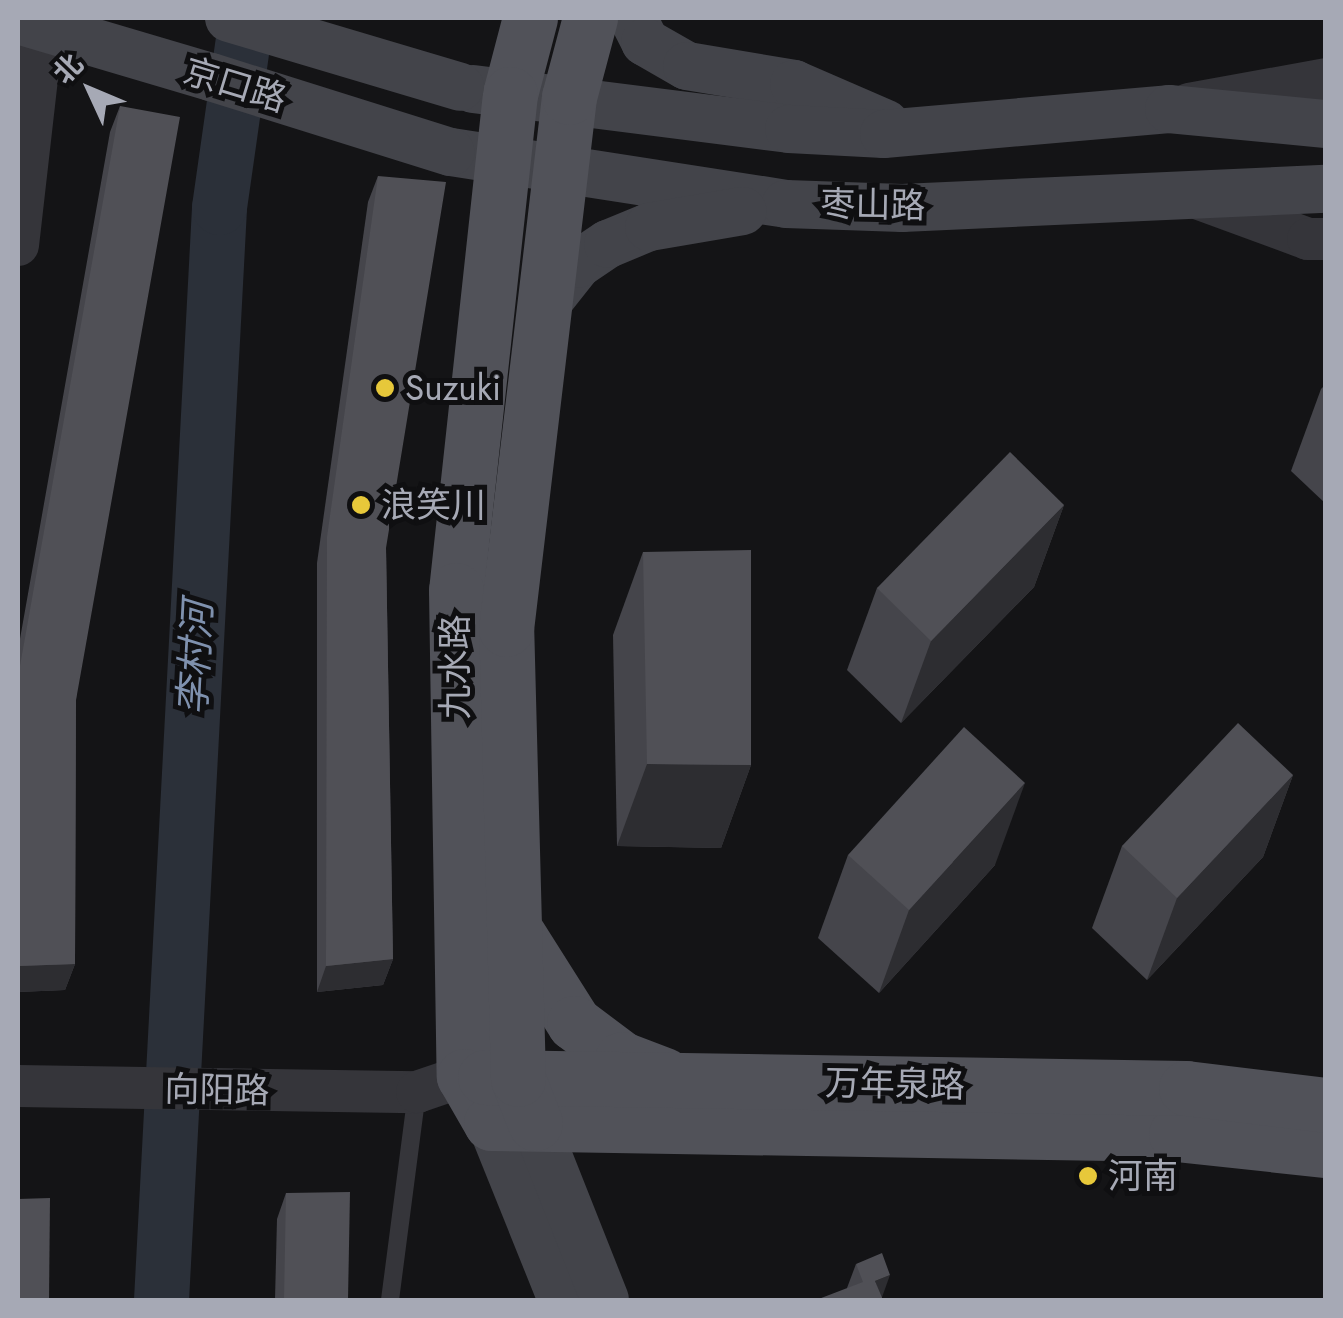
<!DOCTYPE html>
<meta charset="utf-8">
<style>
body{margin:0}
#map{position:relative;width:1343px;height:1318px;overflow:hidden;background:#141416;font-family:Jost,"Noto Sans SC",sans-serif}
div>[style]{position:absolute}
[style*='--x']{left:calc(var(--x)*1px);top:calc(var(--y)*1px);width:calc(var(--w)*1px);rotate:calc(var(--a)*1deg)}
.river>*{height:55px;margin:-27.5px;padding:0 27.5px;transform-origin:27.5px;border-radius:27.5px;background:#2b3039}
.service>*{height:18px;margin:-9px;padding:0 9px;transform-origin:9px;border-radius:9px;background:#35353a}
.tertiary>*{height:42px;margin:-21px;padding:0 21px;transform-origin:21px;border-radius:21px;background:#35353a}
.secondary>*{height:48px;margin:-24px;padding:0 24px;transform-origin:24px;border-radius:24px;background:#43444a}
.primary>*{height:55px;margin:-27.5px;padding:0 27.5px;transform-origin:27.5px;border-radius:27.5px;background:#515259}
.secondary-bridge>*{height:48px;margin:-24px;padding:0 24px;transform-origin:24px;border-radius:24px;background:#43444a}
.wall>*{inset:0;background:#45454b}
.shaded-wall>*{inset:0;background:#2d2d31}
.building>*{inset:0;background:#505056}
.dots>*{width:28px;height:28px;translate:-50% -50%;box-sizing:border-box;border:5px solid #0f0f11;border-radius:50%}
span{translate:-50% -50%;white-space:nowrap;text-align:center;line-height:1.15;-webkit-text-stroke:10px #0f0f11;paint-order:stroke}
.street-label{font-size:35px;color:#a6a9b5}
.poi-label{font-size:35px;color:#a6a9b5}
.left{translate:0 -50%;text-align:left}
.water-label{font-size:38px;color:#7f91ae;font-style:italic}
.frame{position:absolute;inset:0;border:20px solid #a6a9b5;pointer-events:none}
.north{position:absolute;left:40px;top:40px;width:100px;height:100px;-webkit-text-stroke:8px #0f0f11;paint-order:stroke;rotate:314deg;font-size:28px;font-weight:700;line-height:40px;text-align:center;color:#a6a9b5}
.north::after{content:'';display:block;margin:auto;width:35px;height:45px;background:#a6a9b5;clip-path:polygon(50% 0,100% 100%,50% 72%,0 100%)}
</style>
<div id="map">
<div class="river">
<i style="--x:161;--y:1300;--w:1095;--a:-86.96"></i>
<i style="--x:219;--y:207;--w:191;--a:-81.9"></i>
</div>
<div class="service">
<i style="--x:390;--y:1300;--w:209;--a:-82.6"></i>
</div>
<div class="tertiary">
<i style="--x:1189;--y:104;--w:139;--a:-10.3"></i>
<i style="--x:1194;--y:197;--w:121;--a:20.2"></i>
<i style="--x:1308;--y:239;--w:18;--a:0"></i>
<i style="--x:18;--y:245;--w:228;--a:-83.5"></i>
<i style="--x:18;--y:1086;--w:399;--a:0.9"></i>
<i style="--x:417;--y:1092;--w:50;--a:-18.8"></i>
</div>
<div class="secondary">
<i style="--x:633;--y:18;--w:27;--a:63"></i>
<i style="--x:645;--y:42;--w:48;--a:29.7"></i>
<i style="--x:687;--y:66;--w:109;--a:9.5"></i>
<i style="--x:794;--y:84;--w:100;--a:23.5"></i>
<i style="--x:18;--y:20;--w:201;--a:16.5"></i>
<i style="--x:473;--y:89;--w:319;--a:7.2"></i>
<i style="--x:789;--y:129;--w:95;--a:3"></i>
<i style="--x:884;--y:134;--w:286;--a:-5"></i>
<i style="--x:1169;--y:109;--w:158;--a:5.5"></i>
<i style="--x:451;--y:152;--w:339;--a:8.8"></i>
<i style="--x:786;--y:204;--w:116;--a:2"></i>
<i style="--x:902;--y:208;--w:424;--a:-2.6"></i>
<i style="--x:544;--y:307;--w:55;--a:-51.7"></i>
<i style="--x:578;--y:264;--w:36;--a:-34"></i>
<i style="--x:608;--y:244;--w:44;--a:-22.5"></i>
<i style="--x:649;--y:227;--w:95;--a:-9.7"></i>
<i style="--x:491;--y:1123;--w:191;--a:68.1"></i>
<i style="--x:535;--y:1123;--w:190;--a:68.4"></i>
</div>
<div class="primary">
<i style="--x:530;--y:18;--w:79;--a:104.7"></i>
<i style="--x:510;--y:94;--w:499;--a:96.2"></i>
<i style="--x:456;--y:590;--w:486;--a:89.1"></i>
<i style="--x:464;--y:1076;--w:54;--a:60.1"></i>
<i style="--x:491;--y:1123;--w:685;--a:0.92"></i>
<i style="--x:1176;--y:1134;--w:151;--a:6.1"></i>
<i style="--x:519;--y:936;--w:103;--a:57.7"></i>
<i style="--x:574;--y:1023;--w:60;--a:36.9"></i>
<i style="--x:622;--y:1059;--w:45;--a:20.9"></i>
<i style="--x:485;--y:1077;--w:701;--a:0.9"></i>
<i style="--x:1186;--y:1088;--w:141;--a:6.9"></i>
<i style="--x:535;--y:1123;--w:47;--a:-111.1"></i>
<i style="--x:518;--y:1079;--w:450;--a:-91.5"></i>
<i style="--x:506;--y:629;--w:536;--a:-83.25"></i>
<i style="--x:569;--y:97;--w:82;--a:-75.1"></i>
</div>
<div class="secondary-bridge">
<i style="--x:229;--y:18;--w:241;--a:16.6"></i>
<i style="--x:211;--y:77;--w:251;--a:17.4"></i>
</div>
<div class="wall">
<i style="clip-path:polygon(120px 106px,76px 700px,75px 964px,65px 990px,18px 992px,18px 650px,110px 132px)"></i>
<i style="clip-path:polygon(378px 176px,386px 548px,393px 959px,383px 985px,317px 992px,317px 563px,368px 202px)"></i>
<i style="clip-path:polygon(1326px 384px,1326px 504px,1291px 471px,1321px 389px)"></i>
<i style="clip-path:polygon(1064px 505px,1034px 587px,901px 723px,847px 670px,877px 588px)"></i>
<i style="clip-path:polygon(643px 552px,751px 765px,721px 848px,617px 846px,613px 635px)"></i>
<i style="clip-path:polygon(1293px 775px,1263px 857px,1147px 980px,1092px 928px,1122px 846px)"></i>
<i style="clip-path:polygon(848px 855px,995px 865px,879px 993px,818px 938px)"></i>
<i style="clip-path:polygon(286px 1193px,348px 1300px,275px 1300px,277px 1219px)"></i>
<i style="clip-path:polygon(856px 1264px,882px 1298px,847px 1288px)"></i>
</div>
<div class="shaded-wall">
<i style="clip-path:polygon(1064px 505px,1034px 587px,901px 723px,931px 641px)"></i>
<i style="clip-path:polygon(647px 764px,751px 765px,721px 848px,617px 846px)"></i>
<i style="clip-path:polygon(1293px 775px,1263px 857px,1147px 980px,1177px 898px)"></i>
<i style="clip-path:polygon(1025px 783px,995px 865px,879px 993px,909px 910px)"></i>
<i style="clip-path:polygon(393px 959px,383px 985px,317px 992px,326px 966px)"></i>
<i style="clip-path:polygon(75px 964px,65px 990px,18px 992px,18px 966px)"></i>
<i style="clip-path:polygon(890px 1275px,881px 1300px,875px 1281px)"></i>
</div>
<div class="building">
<i style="clip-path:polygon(120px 106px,180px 117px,76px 700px,75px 964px,18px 966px,18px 677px)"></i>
<i style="clip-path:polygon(378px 176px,446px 182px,386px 548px,393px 959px,326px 966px,327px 537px)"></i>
<i style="clip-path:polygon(1010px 452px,1064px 505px,931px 641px,877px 588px)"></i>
<i style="clip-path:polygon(751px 550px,751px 765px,647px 764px,643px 552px)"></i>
<i style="clip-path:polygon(1238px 723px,1293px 775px,1177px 898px,1122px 846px)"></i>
<i style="clip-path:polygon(964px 727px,1025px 783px,909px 910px,848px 855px)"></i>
<i style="clip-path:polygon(350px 1192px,348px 1300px,284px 1300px,286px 1193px)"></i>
<i style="clip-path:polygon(50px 1198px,49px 1300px,18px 1300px,18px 1199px)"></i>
<i style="clip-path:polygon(882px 1253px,890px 1275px,875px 1281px,883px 1300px,816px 1300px,863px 1282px,856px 1264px)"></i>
</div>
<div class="dots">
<i style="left:385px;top:388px;background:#e7c83a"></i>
<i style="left:361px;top:505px;background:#e7c83a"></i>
<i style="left:1088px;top:1176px;background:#e7c83a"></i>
</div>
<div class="street-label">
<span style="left:235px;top:85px;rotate:17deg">京口路</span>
<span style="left:873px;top:205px;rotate:1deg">枣山路</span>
<span style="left:455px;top:667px;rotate:-90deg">九水路</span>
<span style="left:895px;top:1084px;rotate:1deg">万年泉路</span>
<span style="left:217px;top:1090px;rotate:1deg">向阳路</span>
</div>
<div class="poi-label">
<span class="left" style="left:405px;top:388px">Suzuki</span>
<span class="left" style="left:381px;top:505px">浪笑川</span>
<span class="left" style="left:1108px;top:1176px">河南</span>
</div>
<div class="water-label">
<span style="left:195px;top:658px;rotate:-87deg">李村河</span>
</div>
<div class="frame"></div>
<div class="north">北</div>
</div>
